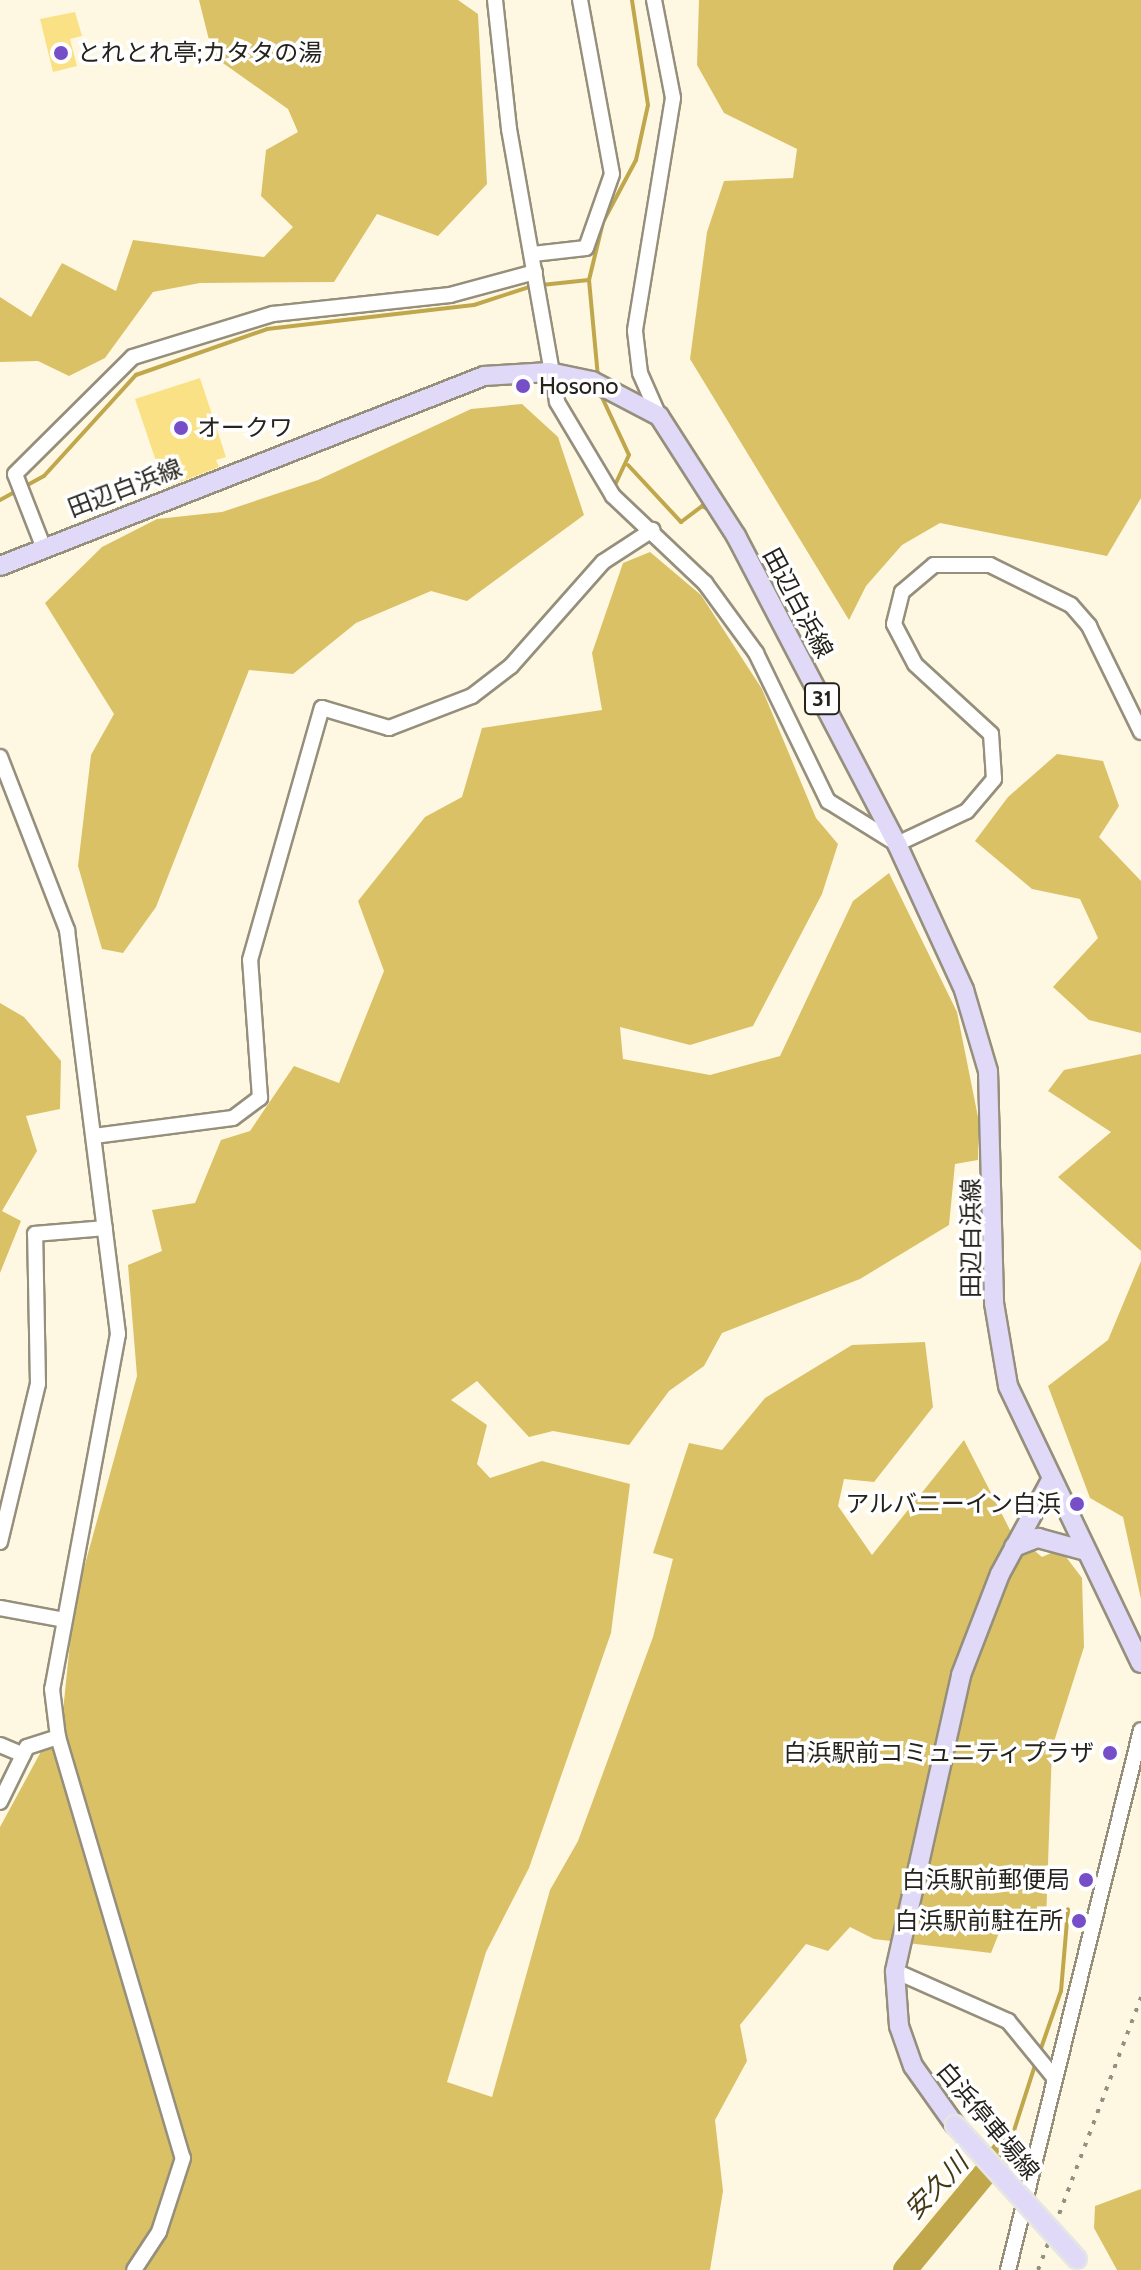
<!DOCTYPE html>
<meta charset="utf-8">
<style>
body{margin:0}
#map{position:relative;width:1141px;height:2270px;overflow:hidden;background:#fef8e3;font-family:Cabin,"Noto Sans JP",sans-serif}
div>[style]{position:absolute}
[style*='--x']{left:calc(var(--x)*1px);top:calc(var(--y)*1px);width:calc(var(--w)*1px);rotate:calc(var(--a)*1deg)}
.forest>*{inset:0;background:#dbc166}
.stream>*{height:4px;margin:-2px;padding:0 2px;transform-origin:2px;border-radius:2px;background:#c0a74b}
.river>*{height:24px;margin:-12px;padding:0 12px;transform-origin:12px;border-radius:12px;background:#c0a74b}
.building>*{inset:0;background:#fbe186}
.roads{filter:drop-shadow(2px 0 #958f7c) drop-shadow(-2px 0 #958f7c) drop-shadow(0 2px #958f7c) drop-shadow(0 -2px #958f7c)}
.minor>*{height:14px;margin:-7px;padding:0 7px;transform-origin:7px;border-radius:7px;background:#fff}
.major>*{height:18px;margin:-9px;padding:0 9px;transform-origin:9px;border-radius:9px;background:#e0d9f8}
.rail>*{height:4px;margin-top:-2px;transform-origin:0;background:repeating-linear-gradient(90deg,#938f81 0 4px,transparent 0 12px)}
.bridges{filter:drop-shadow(2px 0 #e5e5e4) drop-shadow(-2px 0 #e5e5e4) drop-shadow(0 2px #e5e5e4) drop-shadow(0 -2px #e5e5e4)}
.major-bridge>*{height:18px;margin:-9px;padding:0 9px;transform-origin:9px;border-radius:9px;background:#e0d9f8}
.dots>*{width:22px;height:22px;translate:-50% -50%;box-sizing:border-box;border:4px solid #fff;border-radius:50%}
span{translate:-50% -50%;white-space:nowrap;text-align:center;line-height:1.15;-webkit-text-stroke:7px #fff;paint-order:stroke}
.shield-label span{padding:2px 6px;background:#fff;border:2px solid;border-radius:6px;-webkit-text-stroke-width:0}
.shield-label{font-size:22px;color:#25231c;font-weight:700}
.poi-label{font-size:24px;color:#25231c}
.left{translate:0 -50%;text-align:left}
.right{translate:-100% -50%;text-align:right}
.street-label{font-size:24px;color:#25231c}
.water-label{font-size:26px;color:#443912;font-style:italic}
</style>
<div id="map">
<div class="forest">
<i style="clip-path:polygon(199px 0,458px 0,478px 14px,487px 184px,438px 236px,377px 214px,334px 282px,200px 283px,153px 292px,105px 358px,69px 376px,38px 361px,0 362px,0 297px,31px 317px,62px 263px,116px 291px,133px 240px,264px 257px,293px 227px,261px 196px,266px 150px,298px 132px,288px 109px,213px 56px)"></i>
<i style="clip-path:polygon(699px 0,1141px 0,1141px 498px,1107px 556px,940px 523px,902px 545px,866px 586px,849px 620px,690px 359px,707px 232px,724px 181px,793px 178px,797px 149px,724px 113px,697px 65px)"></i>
<i style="clip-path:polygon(522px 404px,558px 437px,584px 515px,467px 601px,431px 591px,356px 623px,293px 674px,249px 670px,156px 907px,123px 953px,102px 949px,78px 866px,91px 755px,114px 714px,45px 603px,102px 547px,157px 519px,222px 512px,318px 480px,471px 409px)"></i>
<i style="clip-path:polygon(650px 552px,701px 595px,762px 689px,816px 818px,838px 844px,822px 894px,753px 1026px,690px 1045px,620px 1027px,623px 1059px,710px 1075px,780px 1056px,853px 901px,889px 873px,957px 1012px,979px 1122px,978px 1160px,955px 1164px,949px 1225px,860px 1279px,722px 1333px,704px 1366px,669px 1391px,629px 1445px,553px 1431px,529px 1437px,477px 1381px,451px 1400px,487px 1425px,477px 1464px,490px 1478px,542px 1461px,630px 1484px,611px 1633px,529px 1868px,486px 1952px,447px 2082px,492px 2097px,550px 1890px,578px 1841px,653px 1637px,673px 1559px,653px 1553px,689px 1443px,722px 1450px,765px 1398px,852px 1345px,925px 1342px,933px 1407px,874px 1482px,844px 1479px,838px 1506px,872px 1555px,964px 1440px,1010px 1530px,1042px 1557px,1060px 1549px,1082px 1578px,1084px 1647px,1052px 1748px,1046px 1922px,1007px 1913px,991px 1953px,874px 1939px,850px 1927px,828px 1951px,806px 1944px,740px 2025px,747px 2061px,715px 2120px,723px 2191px,710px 2270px,0 2270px,0 1827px,63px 1711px,74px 1604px,137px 1376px,128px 1265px,162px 1251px,152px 1210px,195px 1203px,221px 1140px,250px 1131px,294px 1066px,339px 1083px,384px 971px,358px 901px,425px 817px,462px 797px,482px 728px,602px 710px,592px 653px,623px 563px)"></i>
<i style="clip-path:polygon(1057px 754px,1103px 761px,1119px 806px,1099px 837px,1141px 881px,1141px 1033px,1089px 1020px,1053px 987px,1098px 938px,1080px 899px,1032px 889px,975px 841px,1008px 797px)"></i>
<i style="clip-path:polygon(0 1003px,24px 1017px,61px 1061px,60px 1109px,26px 1116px,37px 1151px,2px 1211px,21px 1221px,0 1273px)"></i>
<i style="clip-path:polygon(1141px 1054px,1141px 1251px,1058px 1177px,1111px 1132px,1048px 1091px,1064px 1070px)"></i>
<i style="clip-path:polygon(1141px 1261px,1141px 1599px,1123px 1517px,1090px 1498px,1048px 1386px,1108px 1340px)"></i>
<i style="clip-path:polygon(1141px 2189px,1141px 2270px,1117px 2270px,1094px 2228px,1095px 2206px)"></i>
</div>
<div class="stream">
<i style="--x:589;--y:280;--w:97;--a:84.7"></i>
<i style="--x:600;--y:393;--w:68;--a:64.9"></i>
<i style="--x:629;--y:455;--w:35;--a:115"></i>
<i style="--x:628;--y:465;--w:78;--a:47.1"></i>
<i style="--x:681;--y:522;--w:26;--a:-37"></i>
<i style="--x:702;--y:506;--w:10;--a:29"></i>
<i style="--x:0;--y:500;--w:50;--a:-28.6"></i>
<i style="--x:44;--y:476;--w:137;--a:-47.7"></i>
<i style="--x:136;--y:375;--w:139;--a:-19.3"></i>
<i style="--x:267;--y:329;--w:208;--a:-6.6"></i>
<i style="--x:474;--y:305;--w:61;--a:-18.1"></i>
<i style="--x:532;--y:286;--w:57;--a:-6"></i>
<i style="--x:589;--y:280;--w:60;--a:-76.4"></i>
<i style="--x:603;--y:222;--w:70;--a:-62"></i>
<i style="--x:636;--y:160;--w:56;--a:-77.7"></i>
<i style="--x:648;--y:105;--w:106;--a:-98.7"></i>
<i style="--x:1039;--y:2054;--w:67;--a:-70.8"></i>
<i style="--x:1061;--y:1991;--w:82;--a:-85.1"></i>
<i style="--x:1010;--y:2143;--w:85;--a:-72.2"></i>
</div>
<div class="river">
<i style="--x:905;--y:2270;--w:165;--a:-50.4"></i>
</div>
<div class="building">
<i style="clip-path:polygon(75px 12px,82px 36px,70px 39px,77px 66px,53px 72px,40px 19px)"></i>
<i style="clip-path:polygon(200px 378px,226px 457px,216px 460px,219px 467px,165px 488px,135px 399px)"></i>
</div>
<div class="roads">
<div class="minor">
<i style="--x:495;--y:0;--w:130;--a:83.8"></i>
<i style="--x:509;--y:129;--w:277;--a:80"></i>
<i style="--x:557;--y:402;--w:109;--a:59.2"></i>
<i style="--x:613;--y:496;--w:127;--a:43.4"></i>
<i style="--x:705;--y:583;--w:87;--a:53.9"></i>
<i style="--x:756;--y:653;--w:165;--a:64.1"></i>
<i style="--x:828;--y:801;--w:81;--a:31.9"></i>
<i style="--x:897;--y:844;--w:77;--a:-25.2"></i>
<i style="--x:967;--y:811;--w:42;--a:-49.8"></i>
<i style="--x:994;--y:779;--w:45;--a:-93.8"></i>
<i style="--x:991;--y:734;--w:103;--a:-137.4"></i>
<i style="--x:915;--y:664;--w:45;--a:-117.7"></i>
<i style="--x:894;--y:624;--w:33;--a:-76"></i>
<i style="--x:902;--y:592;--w:42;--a:-40.2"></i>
<i style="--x:934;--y:565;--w:56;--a:0"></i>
<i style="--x:990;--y:565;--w:90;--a:26.3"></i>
<i style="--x:1071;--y:605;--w:28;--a:49"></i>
<i style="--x:1089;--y:626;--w:118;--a:63.9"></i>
<i style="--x:654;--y:0;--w:100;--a:79"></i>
<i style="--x:673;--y:98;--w:236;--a:99.3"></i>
<i style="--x:635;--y:331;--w:42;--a:83.2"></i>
<i style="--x:640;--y:373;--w:47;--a:66.2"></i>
<i style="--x:533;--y:254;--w:53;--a:-6.5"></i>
<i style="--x:586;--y:248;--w:78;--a:-70.6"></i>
<i style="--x:612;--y:174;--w:177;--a:-100.4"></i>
<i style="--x:43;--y:546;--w:77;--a:-111.3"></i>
<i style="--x:15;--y:474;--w:166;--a:-44.8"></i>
<i style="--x:133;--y:357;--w:146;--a:-17.1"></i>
<i style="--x:273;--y:314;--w:178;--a:-6.1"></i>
<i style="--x:450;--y:295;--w:88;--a:-15.1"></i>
<i style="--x:0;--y:757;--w:186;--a:68.8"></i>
<i style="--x:67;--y:930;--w:407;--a:82.8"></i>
<i style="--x:118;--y:1334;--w:361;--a:100.5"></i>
<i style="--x:52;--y:1689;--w:48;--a:82.9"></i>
<i style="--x:58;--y:1737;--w:439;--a:73.5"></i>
<i style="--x:183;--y:2158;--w:78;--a:108"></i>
<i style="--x:159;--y:2232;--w:45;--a:123.3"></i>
<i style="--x:94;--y:1136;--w:140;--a:-7.4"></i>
<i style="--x:233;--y:1118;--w:34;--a:-37"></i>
<i style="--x:260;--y:1098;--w:138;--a:-94.1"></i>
<i style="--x:250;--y:960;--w:262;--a:-74.1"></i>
<i style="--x:322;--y:708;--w:70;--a:16.6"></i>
<i style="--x:389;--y:728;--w:89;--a:-21.1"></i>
<i style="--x:472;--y:696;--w:49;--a:-37.6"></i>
<i style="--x:511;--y:666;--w:139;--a:-48.5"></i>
<i style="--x:603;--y:562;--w:59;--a:-33.1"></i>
<i style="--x:0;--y:1542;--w:163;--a:-76.5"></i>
<i style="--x:38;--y:1384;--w:150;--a:-91.1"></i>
<i style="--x:35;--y:1234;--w:70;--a:-4.9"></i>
<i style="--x:0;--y:1608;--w:61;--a:10.4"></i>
<i style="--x:0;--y:1745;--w:25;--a:23"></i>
<i style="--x:0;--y:1802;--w:61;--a:-63.9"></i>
<i style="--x:27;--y:1747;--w:33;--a:-18"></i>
<i style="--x:895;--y:1971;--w:124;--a:23.9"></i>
<i style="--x:1008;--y:2021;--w:71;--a:50.7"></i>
<i style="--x:1008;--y:2270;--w:556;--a:-76.16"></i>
</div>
<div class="major">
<i style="--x:0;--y:566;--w:520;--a:-21.43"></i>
<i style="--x:484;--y:376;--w:65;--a:-3.5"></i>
<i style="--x:549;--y:372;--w:44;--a:11.8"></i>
<i style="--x:592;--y:381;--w:76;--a:27.6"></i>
<i style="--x:659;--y:416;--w:143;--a:57.3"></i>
<i style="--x:736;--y:536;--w:348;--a:62.4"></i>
<i style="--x:897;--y:844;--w:161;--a:65.3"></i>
<i style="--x:964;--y:990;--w:84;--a:73.5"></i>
<i style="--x:988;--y:1071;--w:232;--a:88.5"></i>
<i style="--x:994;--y:1303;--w:84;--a:80.4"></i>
<i style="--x:1008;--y:1386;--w:307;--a:64.4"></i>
<i style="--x:1014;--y:1547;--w:26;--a:-21"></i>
<i style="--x:1038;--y:1538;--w:50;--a:15.2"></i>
<i style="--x:955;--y:2125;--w:72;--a:-125.4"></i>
<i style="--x:913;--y:2066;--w:42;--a:-109.3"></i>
<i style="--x:899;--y:2026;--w:55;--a:-94.2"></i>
<i style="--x:895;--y:1971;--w:303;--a:-77.4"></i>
<i style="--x:961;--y:1675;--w:108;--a:-68.9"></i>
<i style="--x:1000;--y:1574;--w:105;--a:-61.5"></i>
</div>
</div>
<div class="rail">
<i style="--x:1038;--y:2270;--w:292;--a:-69.3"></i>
</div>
<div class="bridges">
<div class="major-bridge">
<i style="--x:955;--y:2125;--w:181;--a:47.7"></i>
</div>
</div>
<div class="dots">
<i style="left:61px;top:53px;background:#764fc8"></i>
<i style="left:523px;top:386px;background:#764fc8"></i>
<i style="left:181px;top:428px;background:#764fc8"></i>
<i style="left:1077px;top:1504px;background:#764fc8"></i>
<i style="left:1110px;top:1753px;background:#764fc8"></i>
<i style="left:1086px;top:1880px;background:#764fc8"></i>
<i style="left:1079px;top:1921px;background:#764fc8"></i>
</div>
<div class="shield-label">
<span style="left:822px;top:699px">31</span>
</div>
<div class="poi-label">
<span class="left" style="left:77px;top:53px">とれとれ亭;カタタの湯</span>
<span class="left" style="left:539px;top:386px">Hosono</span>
<span class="left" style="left:197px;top:428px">オークワ</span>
<span class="right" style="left:1061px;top:1504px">アルバニーイン白浜</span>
<span class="right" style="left:1094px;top:1753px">白浜駅前コミュニティプラザ</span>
<span class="right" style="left:1070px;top:1880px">白浜駅前郵便局</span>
<span class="right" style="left:1063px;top:1921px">白浜駅前駐在所</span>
</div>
<div class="street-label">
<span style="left:125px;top:488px;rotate:-21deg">田辺白浜線</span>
<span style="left:798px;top:603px;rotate:62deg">田辺白浜線</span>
<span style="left:971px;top:1238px;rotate:-90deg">田辺白浜線</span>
<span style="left:988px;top:2121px;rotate:50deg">白浜停車場線</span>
</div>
<div class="water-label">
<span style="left:937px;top:2187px;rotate:-46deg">安久川</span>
</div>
</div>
